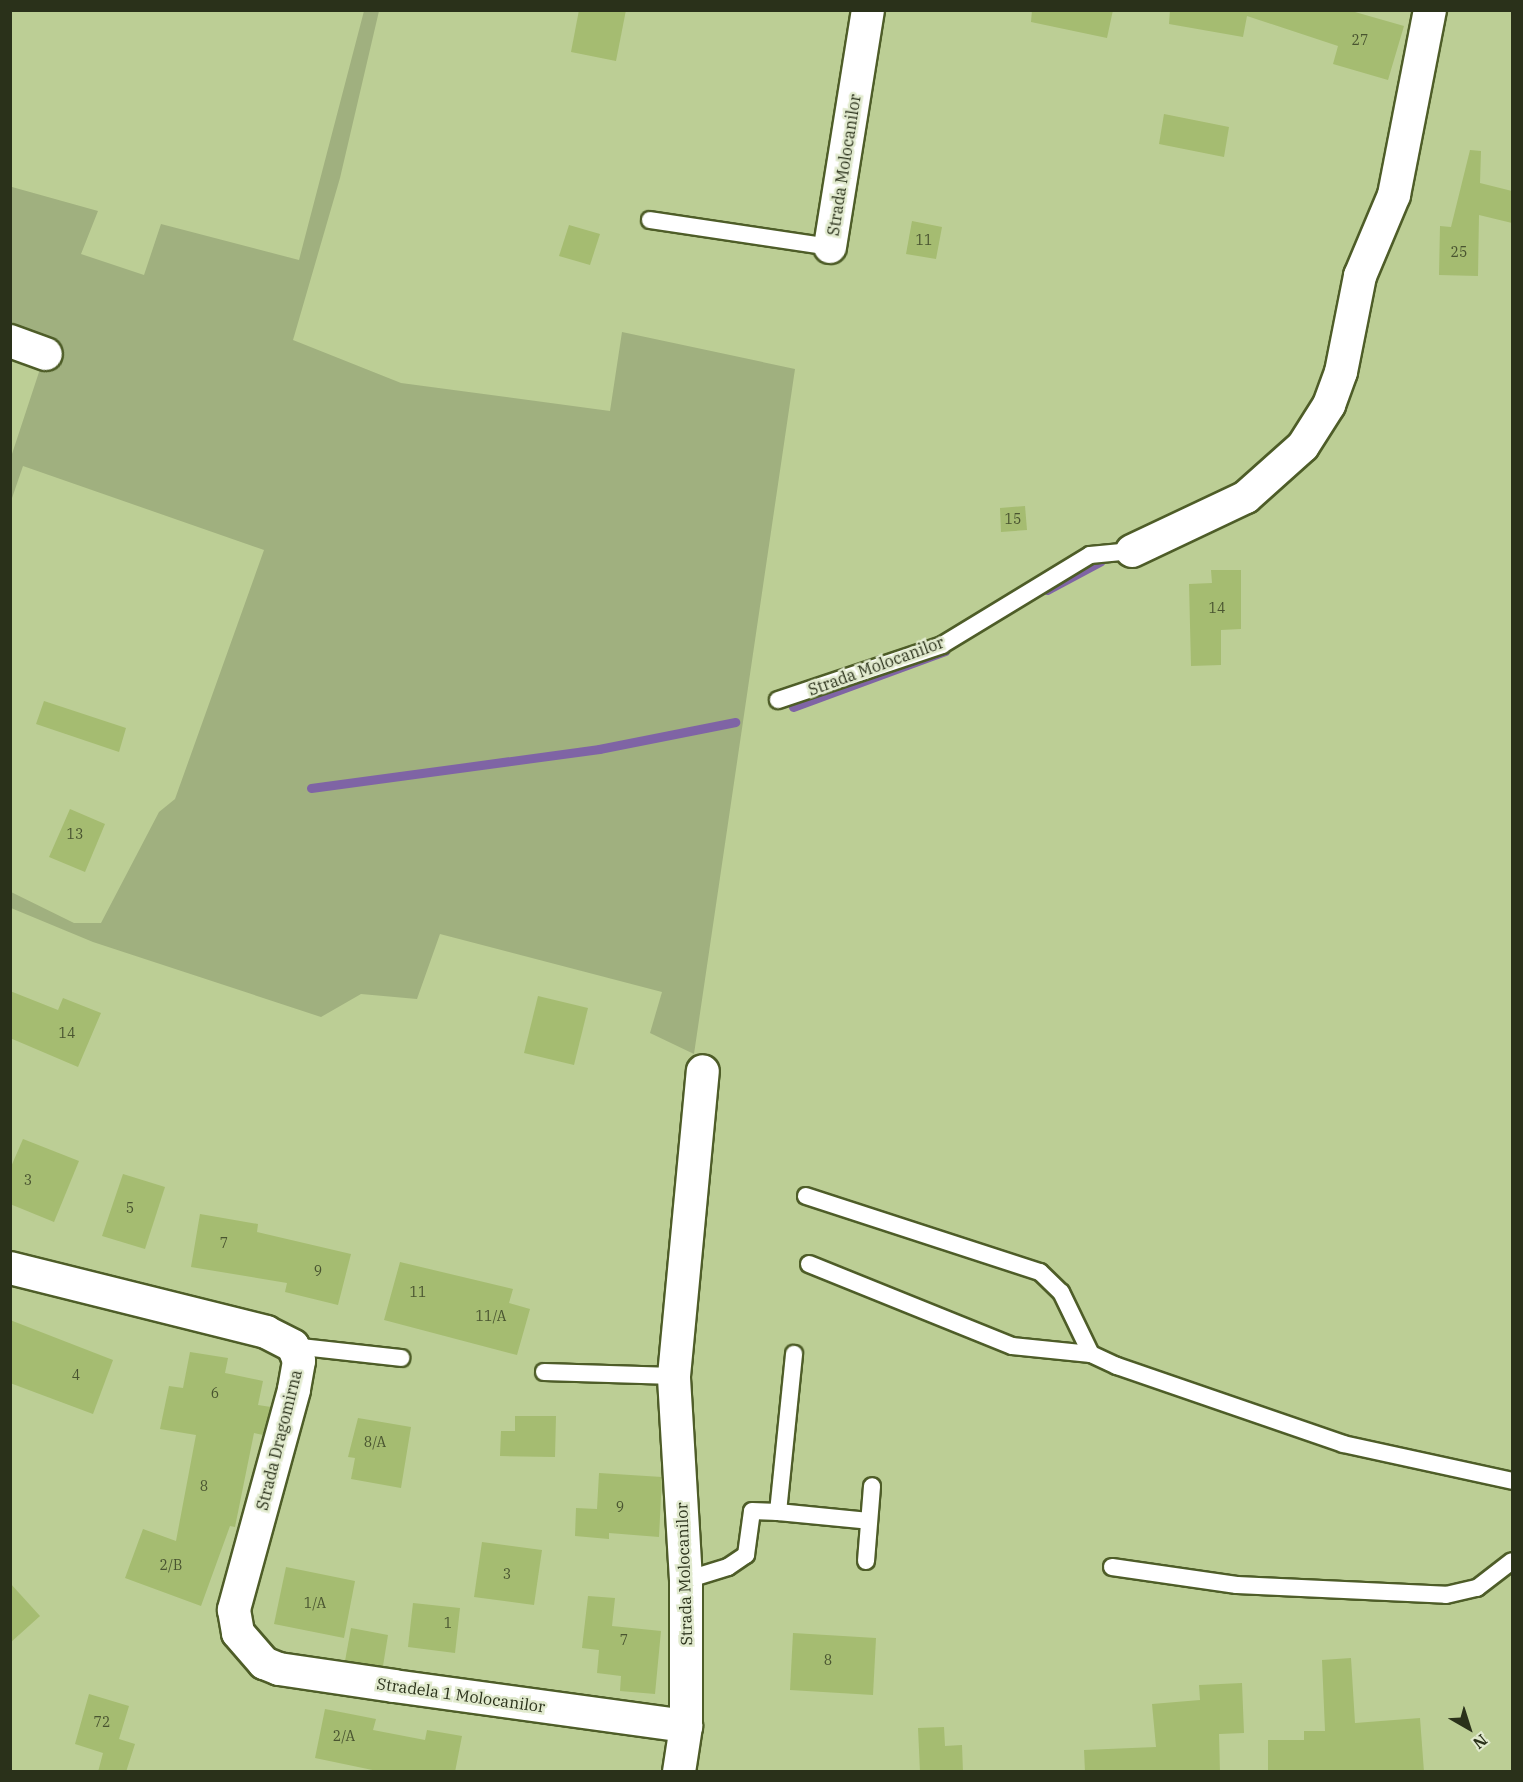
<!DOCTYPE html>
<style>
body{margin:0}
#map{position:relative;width:1523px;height:1782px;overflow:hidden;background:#bcce95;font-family:"IBM Plex Serif",serif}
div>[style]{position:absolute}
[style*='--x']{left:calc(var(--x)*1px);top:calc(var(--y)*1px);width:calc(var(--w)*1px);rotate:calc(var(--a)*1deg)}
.green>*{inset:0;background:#a0b07f}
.stream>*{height:9px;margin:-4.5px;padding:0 4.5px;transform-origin:4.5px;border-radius:4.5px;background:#7f64a5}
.building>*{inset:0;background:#a5bc71}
.roads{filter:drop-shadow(2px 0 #4e5d28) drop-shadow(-2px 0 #4e5d28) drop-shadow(0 2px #4e5d28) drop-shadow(0 -2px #4e5d28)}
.lane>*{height:16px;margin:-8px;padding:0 8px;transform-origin:8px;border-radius:8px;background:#fff}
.street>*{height:32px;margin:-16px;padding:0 16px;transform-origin:16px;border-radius:16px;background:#fff}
span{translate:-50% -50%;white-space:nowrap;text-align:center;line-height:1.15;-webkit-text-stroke:5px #e1eace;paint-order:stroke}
.number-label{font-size:14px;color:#495430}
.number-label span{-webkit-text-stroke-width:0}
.street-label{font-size:16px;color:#2a311a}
.frame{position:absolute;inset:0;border:12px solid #2a311a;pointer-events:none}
.north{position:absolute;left:1439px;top:1698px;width:60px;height:60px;-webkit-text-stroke:4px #e1eace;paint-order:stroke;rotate:141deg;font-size:16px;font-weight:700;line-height:24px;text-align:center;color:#2a311a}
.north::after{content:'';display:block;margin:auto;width:21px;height:27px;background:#2a311a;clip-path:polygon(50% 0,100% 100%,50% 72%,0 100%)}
</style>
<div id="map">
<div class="green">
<i style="clip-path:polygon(364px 11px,379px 11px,340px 178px,293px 340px,401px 383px,610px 411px,622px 332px,795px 369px,694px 1054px,650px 1033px,662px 992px,440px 934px,417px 999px,361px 994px,321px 1017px,93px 942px,11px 908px,11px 892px,74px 923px,101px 923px,159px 812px,175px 799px,264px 550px,23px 466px,11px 501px,11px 457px,40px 369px,11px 359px,12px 187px,98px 211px,81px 254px,144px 275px,161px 224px,299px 260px)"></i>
</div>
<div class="stream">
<i style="--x:1047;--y:590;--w:61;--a:-28.2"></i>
<i style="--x:793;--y:707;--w:162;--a:-20.2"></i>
<i style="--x:311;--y:788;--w:291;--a:-7.7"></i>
<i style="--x:599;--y:749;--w:139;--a:-11.2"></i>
</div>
<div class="building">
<i style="clip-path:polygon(579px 10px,626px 10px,616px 61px,571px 52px)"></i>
<i style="clip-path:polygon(1032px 10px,1113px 10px,1107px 38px,1031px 22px)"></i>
<i style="clip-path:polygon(1170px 10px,1348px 10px,1404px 26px,1388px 80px,1333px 64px,1338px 46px,1247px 16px,1243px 37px,1169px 24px)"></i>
<i style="clip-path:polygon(1164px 114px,1229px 127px,1224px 157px,1159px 144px)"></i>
<i style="clip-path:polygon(1470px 150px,1481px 151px,1480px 183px,1512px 191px,1512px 223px,1479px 215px,1478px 276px,1439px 275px,1440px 226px,1451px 227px)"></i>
<i style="clip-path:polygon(912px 221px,942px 227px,936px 259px,906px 254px)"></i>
<i style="clip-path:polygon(569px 225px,600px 234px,590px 265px,559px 256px)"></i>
<i style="clip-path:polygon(1025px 506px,1027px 530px,1001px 532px,1000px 508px)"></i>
<i style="clip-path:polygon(1211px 570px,1241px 570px,1241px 629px,1221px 630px,1221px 665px,1191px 666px,1189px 584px,1212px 583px)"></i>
<i style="clip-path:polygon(44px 701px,126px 728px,119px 752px,36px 724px)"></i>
<i style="clip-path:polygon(70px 809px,105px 824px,85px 872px,49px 857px)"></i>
<i style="clip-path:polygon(10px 991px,58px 1010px,63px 998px,101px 1013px,78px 1067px,10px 1038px)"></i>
<i style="clip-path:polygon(538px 996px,588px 1008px,574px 1065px,524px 1053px)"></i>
<i style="clip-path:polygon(23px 1139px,79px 1161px,54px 1222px,10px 1204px,10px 1169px)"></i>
<i style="clip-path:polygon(123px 1174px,165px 1187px,145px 1249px,102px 1236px)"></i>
<i style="clip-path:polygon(200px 1214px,258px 1224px,257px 1232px,351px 1254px,338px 1305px,285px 1292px,287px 1283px,191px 1267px)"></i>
<i style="clip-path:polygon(400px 1262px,513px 1289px,509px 1303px,530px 1309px,517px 1355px,384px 1320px)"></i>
<i style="clip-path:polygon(10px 1320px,113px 1360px,93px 1414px,10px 1383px)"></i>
<i style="clip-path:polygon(190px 1352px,228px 1358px,225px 1373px,263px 1381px,258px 1405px,271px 1407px,263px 1435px,254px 1433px,235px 1527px,230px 1526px,201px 1606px,125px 1578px,143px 1529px,176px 1541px,196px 1435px,160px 1429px,169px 1386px,183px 1388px)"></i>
<i style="clip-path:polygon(515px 1416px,556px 1416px,555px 1457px,500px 1456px,501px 1431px,515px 1431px)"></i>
<i style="clip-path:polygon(358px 1418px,411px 1427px,401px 1488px,351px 1479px,355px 1458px,348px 1457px)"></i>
<i style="clip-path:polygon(599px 1473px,662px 1477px,659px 1537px,609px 1533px,609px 1539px,575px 1536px,576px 1508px,597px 1509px)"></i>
<i style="clip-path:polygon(482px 1542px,542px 1550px,534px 1605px,474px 1597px)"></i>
<i style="clip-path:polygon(286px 1567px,355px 1581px,344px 1638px,274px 1624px)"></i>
<i style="clip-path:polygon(10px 1583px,40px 1616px,10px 1643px)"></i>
<i style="clip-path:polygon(588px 1596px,615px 1598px,612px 1626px,661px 1631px,655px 1694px,620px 1691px,621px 1676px,597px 1673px,599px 1650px,582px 1648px)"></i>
<i style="clip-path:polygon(413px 1603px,460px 1608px,455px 1653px,408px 1647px)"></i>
<i style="clip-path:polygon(351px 1628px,388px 1635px,383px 1666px,345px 1661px)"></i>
<i style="clip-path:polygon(793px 1633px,876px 1638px,873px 1695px,790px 1690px)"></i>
<i style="clip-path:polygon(1351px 1658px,1355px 1723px,1420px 1718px,1424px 1772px,1268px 1772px,1268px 1740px,1304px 1740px,1304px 1731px,1325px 1731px,1322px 1660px)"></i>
<i style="clip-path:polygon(1242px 1683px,1244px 1733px,1219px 1734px,1220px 1772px,1085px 1772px,1084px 1750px,1156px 1747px,1152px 1704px,1200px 1700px,1199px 1685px)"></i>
<i style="clip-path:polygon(89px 1694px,129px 1706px,119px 1739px,135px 1744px,126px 1772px,98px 1772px,103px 1753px,75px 1744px)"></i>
<i style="clip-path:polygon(325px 1709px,376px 1719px,373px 1730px,425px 1740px,427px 1730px,462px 1736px,455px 1772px,382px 1772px,315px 1758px)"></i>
<i style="clip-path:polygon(944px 1727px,945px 1746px,962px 1745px,963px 1772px,920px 1772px,918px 1728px)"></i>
</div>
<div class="roads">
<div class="lane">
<i style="--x:650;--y:220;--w:182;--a:8.5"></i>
<i style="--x:778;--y:700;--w:173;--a:-18.5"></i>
<i style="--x:942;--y:645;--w:173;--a:-31.3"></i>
<i style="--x:1090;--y:555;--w:42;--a:-5.4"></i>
<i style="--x:806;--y:1196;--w:246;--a:18"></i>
<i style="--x:1040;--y:1272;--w:29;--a:44"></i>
<i style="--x:1061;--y:1292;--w:69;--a:64.2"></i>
<i style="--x:1091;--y:1354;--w:29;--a:25"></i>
<i style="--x:1117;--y:1366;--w:239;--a:19"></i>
<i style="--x:1343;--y:1444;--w:173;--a:12.3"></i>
<i style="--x:809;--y:1264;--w:219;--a:22"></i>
<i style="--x:1012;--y:1346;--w:79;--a:5.8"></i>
<i style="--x:293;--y:1346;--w:109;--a:6.3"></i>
<i style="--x:544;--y:1372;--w:130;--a:1.8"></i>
<i style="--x:778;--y:1512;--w:91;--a:5.6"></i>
<i style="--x:866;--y:1561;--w:75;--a:-85.4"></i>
<i style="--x:1112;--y:1567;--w:126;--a:8.2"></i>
<i style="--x:1237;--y:1585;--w:209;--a:2.7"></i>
<i style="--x:1446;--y:1595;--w:32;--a:-13"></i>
<i style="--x:1477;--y:1588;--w:44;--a:-37.6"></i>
<i style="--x:686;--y:1580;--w:44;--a:-17.2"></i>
<i style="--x:728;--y:1567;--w:22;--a:-34"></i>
<i style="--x:746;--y:1555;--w:44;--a:-82.2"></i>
<i style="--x:752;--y:1511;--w:26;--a:2"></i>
<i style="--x:778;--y:1512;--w:159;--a:-84.2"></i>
</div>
<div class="street">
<i style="--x:830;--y:247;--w:240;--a:-80.9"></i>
<i style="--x:10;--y:341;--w:38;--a:20"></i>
<i style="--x:1132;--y:551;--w:126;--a:-25.3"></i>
<i style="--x:1246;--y:497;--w:76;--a:-41.8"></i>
<i style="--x:1303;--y:446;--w:49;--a:-57.6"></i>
<i style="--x:1329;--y:405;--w:35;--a:-70"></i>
<i style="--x:1341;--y:372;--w:98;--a:-78.8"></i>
<i style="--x:1360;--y:276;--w:88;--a:-67.2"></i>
<i style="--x:1394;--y:195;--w:188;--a:-79"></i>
<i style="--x:10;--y:1268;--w:264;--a:14"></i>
<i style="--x:266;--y:1332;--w:30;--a:27"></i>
<i style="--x:293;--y:1346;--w:16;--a:68"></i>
<i style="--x:299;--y:1361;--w:29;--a:100"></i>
<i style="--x:294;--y:1390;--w:228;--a:105.3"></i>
<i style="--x:234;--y:1610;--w:23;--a:80"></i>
<i style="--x:238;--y:1633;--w:40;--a:49"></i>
<i style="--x:264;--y:1663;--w:16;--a:22"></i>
<i style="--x:279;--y:1669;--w:116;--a:8.4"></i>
<i style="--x:394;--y:1686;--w:295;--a:7.8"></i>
<i style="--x:679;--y:1772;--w:47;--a:-81.3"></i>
<i style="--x:686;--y:1726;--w:146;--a:-90"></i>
<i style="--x:686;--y:1580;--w:204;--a:-93.4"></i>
<i style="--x:674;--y:1376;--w:306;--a:-84.6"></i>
</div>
</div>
<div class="number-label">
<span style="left:1360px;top:40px">27</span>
<span style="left:924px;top:240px">11</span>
<span style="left:1459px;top:252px">25</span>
<span style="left:1013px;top:519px">15</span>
<span style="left:1217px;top:608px">14</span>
<span style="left:75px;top:834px">13</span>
<span style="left:67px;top:1033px">14</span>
<span style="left:28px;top:1180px">3</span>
<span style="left:130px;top:1208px">5</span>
<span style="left:224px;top:1243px">7</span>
<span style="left:318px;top:1271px">9</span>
<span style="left:418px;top:1292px">11</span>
<span style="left:491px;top:1316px">11/A</span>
<span style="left:76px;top:1375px">4</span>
<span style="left:215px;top:1393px">6</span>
<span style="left:375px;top:1442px">8/A</span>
<span style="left:204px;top:1486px">8</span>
<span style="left:620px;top:1507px">9</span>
<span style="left:171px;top:1565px">2/B</span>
<span style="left:507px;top:1574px">3</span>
<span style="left:315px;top:1603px">1/A</span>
<span style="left:448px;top:1623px">1</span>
<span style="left:624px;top:1640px">7</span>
<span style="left:828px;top:1660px">8</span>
<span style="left:102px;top:1722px">72</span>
<span style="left:344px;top:1736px">2/A</span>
</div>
<div class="street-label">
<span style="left:844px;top:165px;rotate:-81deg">Strada Molocanilor</span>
<span style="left:876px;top:666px;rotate:-20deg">Strada Molocanilor</span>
<span style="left:279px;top:1440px;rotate:-76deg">Strada Dragomirna</span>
<span style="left:684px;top:1574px;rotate:-92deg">Strada Molocanilor</span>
<span style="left:461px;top:1695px;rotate:8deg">Stradela 1 Molocanilor</span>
</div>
<div class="frame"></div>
<div class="north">N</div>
</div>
